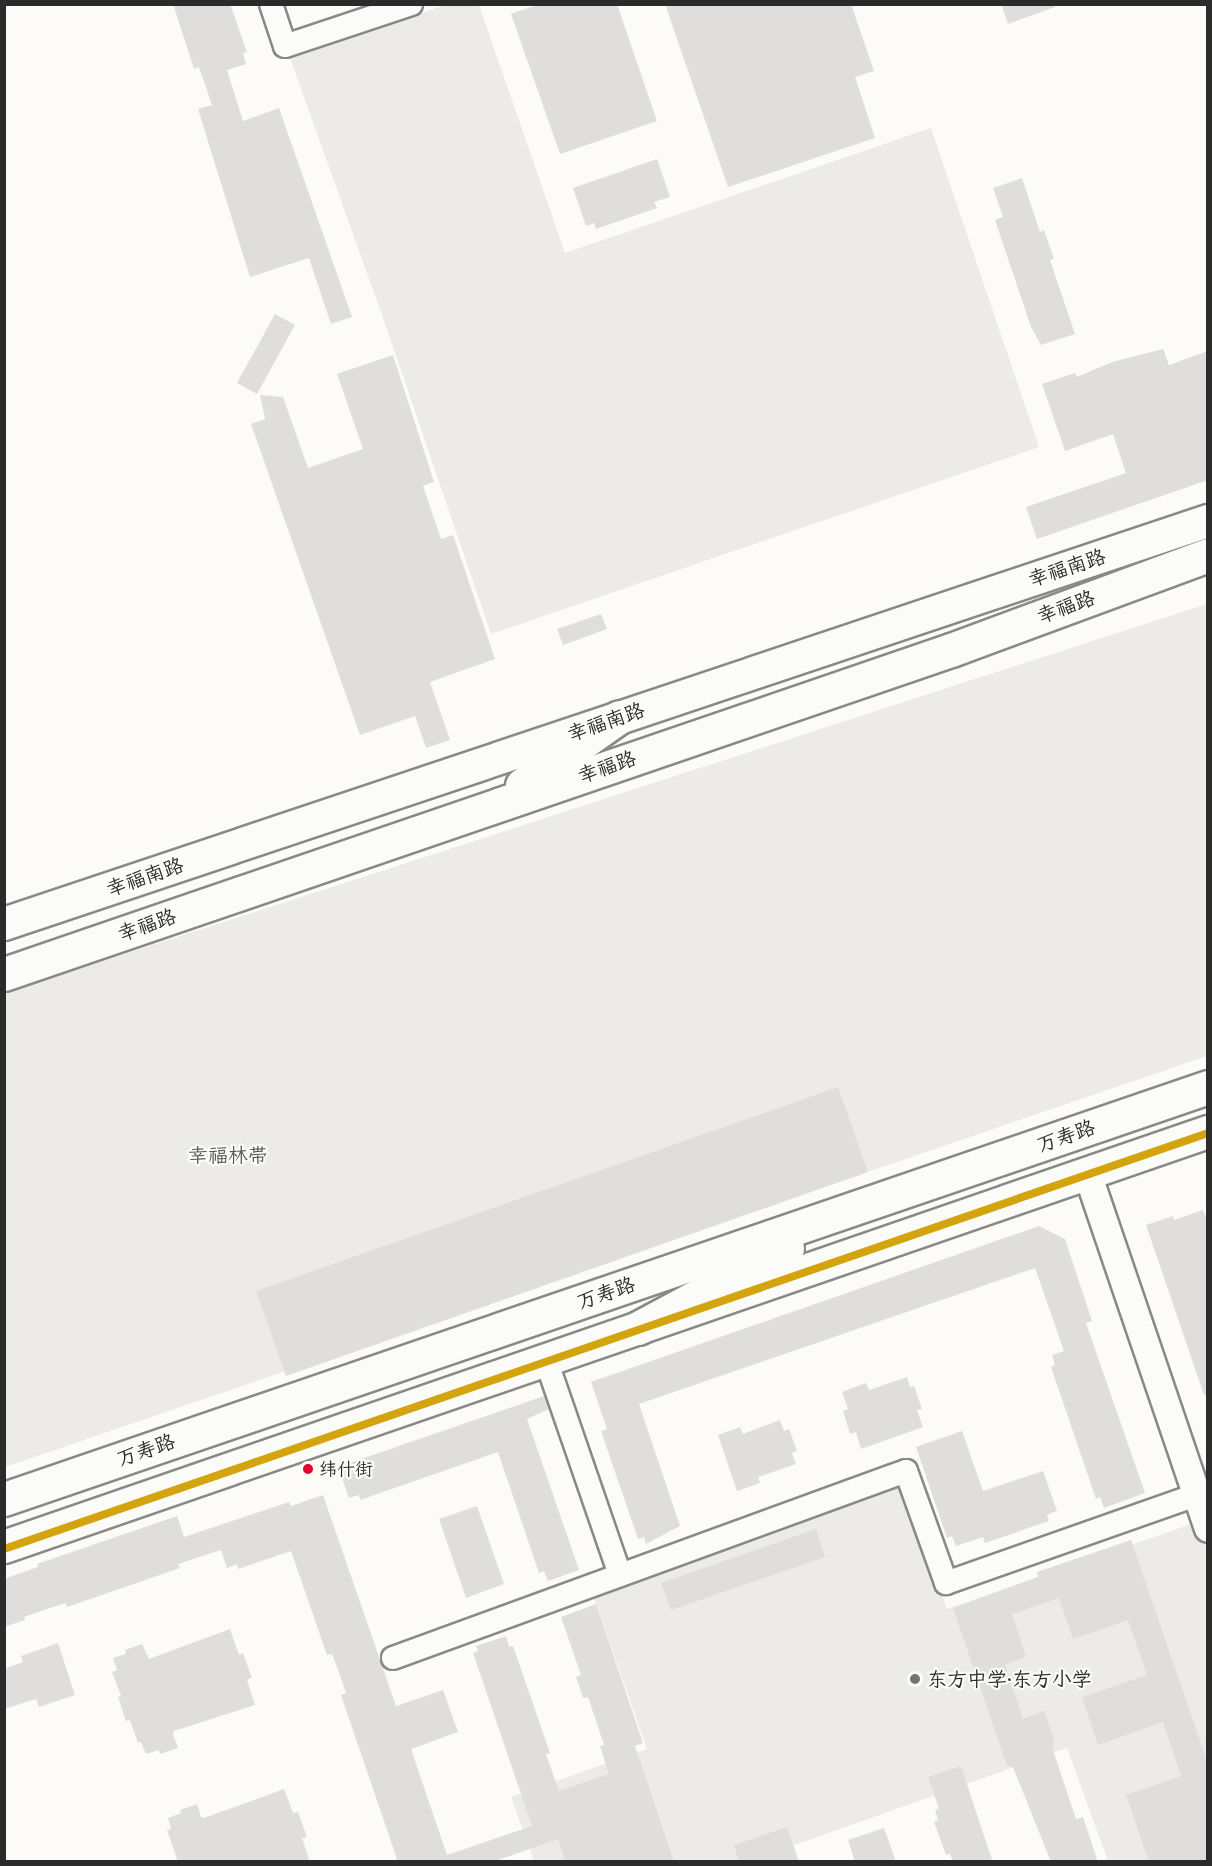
<!DOCTYPE html>
<meta charset="utf-8">
<style>
body{margin:0}
#map{position:relative;width:1212px;height:1866px;overflow:hidden;background:#fcfbf8;font-family:Itim,"LXGW WenKai TC",sans-serif}
div>[style]{position:absolute}
[style*='--x']{left:calc(var(--x)*1px);top:calc(var(--y)*1px);width:calc(var(--w)*1px);rotate:calc(var(--a)*1deg)}
.built>*{inset:0;background:#ecebe7}
.green>*{inset:0;background:#ecebe8}
.building>*{inset:0;background:#dfdedc}
.roads{filter:drop-shadow(2px 0 #898987) drop-shadow(-2px 0 #898987) drop-shadow(0 2px #898987) drop-shadow(0 -2px #898987)}
.minor>*{height:22px;margin:-11px;padding:0 11px;transform-origin:11px;border-radius:11px;background:#fbfbf9}
.tertiary>*{height:27px;margin:-13.5px;padding:0 13.5px;transform-origin:13.5px;border-radius:13.5px;background:#fbfbf9}
.secondary>*{height:32px;margin:-16px;padding:0 16px;transform-origin:16px;border-radius:16px;background:#fbfbf9}
.primary>*{height:33px;margin:-16.5px;padding:0 16.5px;transform-origin:16.5px;border-radius:16.5px;background:#fbfbf9}
.metro-1>*{height:8px;margin:-4px;padding:0 4px;transform-origin:4px;border-radius:4px;background:#d3a40e}
.dots>*{width:16px;height:16px;translate:-50% -50%;box-sizing:border-box;border:3px solid #fdfcf7;border-radius:50%}
span{translate:-50% -50%;white-space:nowrap;text-align:center;line-height:1.15;-webkit-text-stroke:4.5px #fdfcf7;paint-order:stroke}
.bus-label{font-size:18px;color:#2b2b2b}
.left{translate:0 -50%;text-align:left}
.street-label{font-size:20px;color:#2b2b2b}
.park-label{font-size:20px;color:#585857}
.poi-label{font-size:20px;color:#2b2b2b}
.frame{position:absolute;inset:0;border:6px solid #2b2b2b;pointer-events:none}
</style>
<div id="map">
<div class="built">
<i style="clip-path:polygon(904px 1486px,947px 1609px,1197px 1522px,1208px 1553px,1207px 1861px,1108px 1861px,1067px 1748px,749px 1861px,534px 1861px,511px 1797px,647px 1749px,594px 1598px)"></i>
</div>
<div class="green">
<i style="clip-path:polygon(445px 5px,479px 5px,565px 253px,931px 128px,1039px 447px,491px 634px,382px 315px,290px 58px)"></i>
<i style="clip-path:polygon(1207px 604px,1207px 1056px,5px 1467px,4px 993px)"></i>
<i style="clip-path:polygon(904px 1486px,1003px 1771px,749px 1861px,718px 1861px,640px 1627px,824px 1566px,808px 1520px)"></i>
</div>
<div class="building">
<i style="clip-path:polygon(173px 4px,230px 4px,247px 52px,243px 53px,246px 64px,227px 70px,243px 121px,279px 108px,352px 317px,331px 324px,309px 258px,250px 277px,198px 109px,212px 105px,199px 67px,194px 69px)"></i>
<i style="clip-path:polygon(540px 4px,617px 4px,657px 121px,560px 154px,511px 14px)"></i>
<i style="clip-path:polygon(665px 4px,851px 4px,874px 71px,855px 77px,875px 138px,728px 187px)"></i>
<i style="clip-path:polygon(1001px 4px,1055px 4px,1055px 7px,1008px 24px)"></i>
<i style="clip-path:polygon(657px 159px,670px 197px,654px 202px,657px 208px,596px 229px,594px 223px,586px 226px,573px 188px)"></i>
<i style="clip-path:polygon(1022px 178px,1040px 232px,1044px 230px,1054px 259px,1050px 260px,1075px 334px,1041px 345px,1031px 327px,995px 220px,1003px 217px,993px 188px)"></i>
<i style="clip-path:polygon(275px 314px,295px 325px,257px 394px,237px 383px)"></i>
<i style="clip-path:polygon(1163px 349px,1169px 365px,1208px 351px,1208px 480px,1037px 539px,1026px 507px,1126px 473px,1113px 434px,1065px 451px,1042px 384px,1075px 373px,1077px 377px,1112px 362px)"></i>
<i style="clip-path:polygon(393px 355px,434px 482px,423px 486px,441px 539px,453px 535px,495px 659px,430px 682px,450px 740px,426px 748px,415px 716px,360px 735px,251px 424px,265px 419px,260px 395px,283px 397px,308px 468px,363px 449px,337px 374px)"></i>
<i style="clip-path:polygon(601px 614px,607px 629px,563px 645px,557px 629px)"></i>
<i style="clip-path:polygon(838px 1087px,868px 1172px,286px 1376px,256px 1291px)"></i>
<i style="clip-path:polygon(1203px 1210px,1208px 1223px,1208px 1395px,1204px 1395px,1146px 1225px,1173px 1216px,1174px 1220px)"></i>
<i style="clip-path:polygon(1039px 1226px,1065px 1239px,1092px 1321px,1086px 1323px,1145px 1493px,1104px 1508px,1100px 1497px,1096px 1499px,1051px 1367px,1055px 1365px,1052px 1355px,1064px 1351px,1035px 1268px,639px 1404px,680px 1526px,646px 1544px,644px 1537px,638px 1539px,601px 1431px,607px 1429px,591px 1382px)"></i>
<i style="clip-path:polygon(907px 1377px,910px 1387px,914px 1386px,922px 1409px,917px 1410px,923px 1427px,861px 1449px,856px 1432px,850px 1434px,843px 1411px,848px 1409px,842px 1392px,866px 1383px,869px 1390px)"></i>
<i style="clip-path:polygon(544px 1396px,549px 1409px,527px 1419px,579px 1570px,548px 1581px,544px 1571px,539px 1573px,498px 1452px,360px 1500px,359px 1495px,349px 1498px,338px 1467px)"></i>
<i style="clip-path:polygon(780px 1420px,784px 1431px,789px 1429px,797px 1451px,792px 1453px,796px 1464px,758px 1477px,760px 1483px,737px 1491px,718px 1435px,740px 1427px,743px 1434px)"></i>
<i style="clip-path:polygon(962px 1431px,983px 1491px,1043px 1471px,1057px 1511px,1047px 1515px,1049px 1521px,985px 1543px,983px 1537px,956px 1546px,952px 1536px,947px 1538px,916px 1447px)"></i>
<i style="clip-path:polygon(323px 1495px,396px 1706px,443px 1690px,458px 1732px,411px 1749px,447px 1855px,532px 1826px,473px 1653px,478px 1651px,476px 1646px,506px 1636px,509px 1647px,513px 1646px,550px 1753px,546px 1754px,559px 1791px,609px 1774px,600px 1746px,604px 1745px,588px 1697px,583px 1698px,576px 1677px,581px 1675px,561px 1617px,596px 1604px,643px 1743px,635px 1746px,674px 1862px,566px 1862px,558px 1839px,492px 1862px,398px 1862px,341px 1695px,346px 1693px,340px 1675px,332px 1654px,327px 1655px,291px 1551px,238px 1569px,237px 1564px,227px 1568px,221px 1550px,178px 1564px,180px 1568px,67px 1607px,65px 1603px,24px 1617px,25px 1620px,4px 1627px,4px 1579px,38px 1567px,37px 1564px,177px 1516px,184px 1537px,289px 1502px,291px 1506px)"></i>
<i style="clip-path:polygon(477px 1506px,504px 1584px,466px 1598px,439px 1519px)"></i>
<i style="clip-path:polygon(816px 1529px,825px 1557px,671px 1610px,661px 1583px)"></i>
<i style="clip-path:polygon(1131px 1540px,1208px 1764px,1208px 1862px,1149px 1862px,1126px 1795px,1181px 1776px,1163px 1722px,1098px 1745px,1082px 1697px,1147px 1675px,1128px 1620px,1073px 1639px,1059px 1598px,1012px 1614px,1026px 1657px,1005px 1664px,1023px 1719px,1044px 1711px,1055px 1742px,1052px 1743px,1054px 1753px,1076px 1819px,1083px 1817px,1098px 1862px,1051px 1862px,1013px 1767px,1007px 1766px,953px 1608px,1038px 1577px,1037px 1572px)"></i>
<i style="clip-path:polygon(230px 1629px,239px 1655px,243px 1653px,252px 1678px,247px 1680px,255px 1705px,174px 1731px,173px 1734px,178px 1748px,160px 1754px,159px 1750px,146px 1754px,141px 1742px,138px 1743px,130px 1720px,126px 1721px,118px 1697px,121px 1696px,112px 1672px,117px 1670px,113px 1658px,126px 1654px,125px 1650px,142px 1644px,149px 1659px)"></i>
<i style="clip-path:polygon(58px 1643px,75px 1695px,39px 1707px,36px 1699px,4px 1709px,4px 1669px,23px 1662px,21px 1656px)"></i>
<i style="clip-path:polygon(961px 1766px,982px 1830px,993px 1862px,953px 1862px,950px 1854px,946px 1855px,934px 1822px,938px 1820px,935px 1810px,939px 1809px,928px 1777px)"></i>
<i style="clip-path:polygon(284px 1789px,293px 1813px,298px 1812px,307px 1837px,302px 1838px,310px 1862px,178px 1862px,167px 1830px,171px 1829px,168px 1818px,181px 1813px,180px 1810px,197px 1804px,201px 1817px,204px 1818px)"></i>
<i style="clip-path:polygon(787px 1827px,799px 1862px,739px 1862px,734px 1845px)"></i>
<i style="clip-path:polygon(884px 1828px,896px 1862px,855px 1862px,848px 1840px)"></i>
</div>
<div class="roads">
<div class="minor">
<i style="--x:271;--y:4;--w:44;--a:71.6"></i>
<i style="--x:285;--y:46;--w:133;--a:-18.4"></i>
<i style="--x:546;--y:1360;--w:227;--a:71"></i>
<i style="--x:393;--y:1658;--w:546;--a:-20.03"></i>
<i style="--x:906;--y:1471;--w:119;--a:70.3"></i>
<i style="--x:946;--y:1583;--w:265;--a:-19.4"></i>
</div>
<div class="tertiary">
<i style="--x:1087;--y:1173;--w:375;--a:71.2"></i>
</div>
<div class="secondary">
<i style="--x:4;--y:924;--w:1270;--a:-18.51"></i>
<i style="--x:4;--y:1547;--w:1274;--a:-19.02"></i>
</div>
<div class="primary">
<i style="--x:522;--y:785;--w:118;--a:-35"></i>
<i style="--x:4;--y:974;--w:1001;--a:-18.89"></i>
<i style="--x:951;--y:650;--w:274;--a:-20.3"></i>
<i style="--x:638;--y:1328;--w:169;--a:-28.2"></i>
<i style="--x:4;--y:1499;--w:1273;--a:-18.89"></i>
</div>
</div>
<div class="metro-1">
<i style="--x:4;--y:1549;--w:1274;--a:-19.06"></i>
</div>
<div class="dots">
<i style="left:308px;top:1469px;background:#e4002b"></i>
<i style="left:915px;top:1679px;background:#747473"></i>
</div>
<div class="bus-label">
<span class="left" style="left:319px;top:1469px">纬什街</span>
</div>
<div class="street-label">
<span style="left:1067px;top:568px;rotate:-18deg">幸福南路</span>
<span style="left:1066px;top:607px;rotate:-20deg">幸福路</span>
<span style="left:606px;top:722px;rotate:-19deg">幸福南路</span>
<span style="left:607px;top:767px;rotate:-19deg">幸福路</span>
<span style="left:145px;top:877px;rotate:-19deg">幸福南路</span>
<span style="left:147px;top:925px;rotate:-19deg">幸福路</span>
<span style="left:1066px;top:1136px;rotate:-19deg">万寿路</span>
<span style="left:606px;top:1293px;rotate:-19deg">万寿路</span>
<span style="left:146px;top:1450px;rotate:-19deg">万寿路</span>
</div>
<div class="park-label">
<span style="left:228px;top:1155px">幸福林带</span>
</div>
<div class="poi-label">
<span class="left" style="left:927px;top:1679px">东方中学·东方小学</span>
</div>
<div class="frame"></div>
</div>
